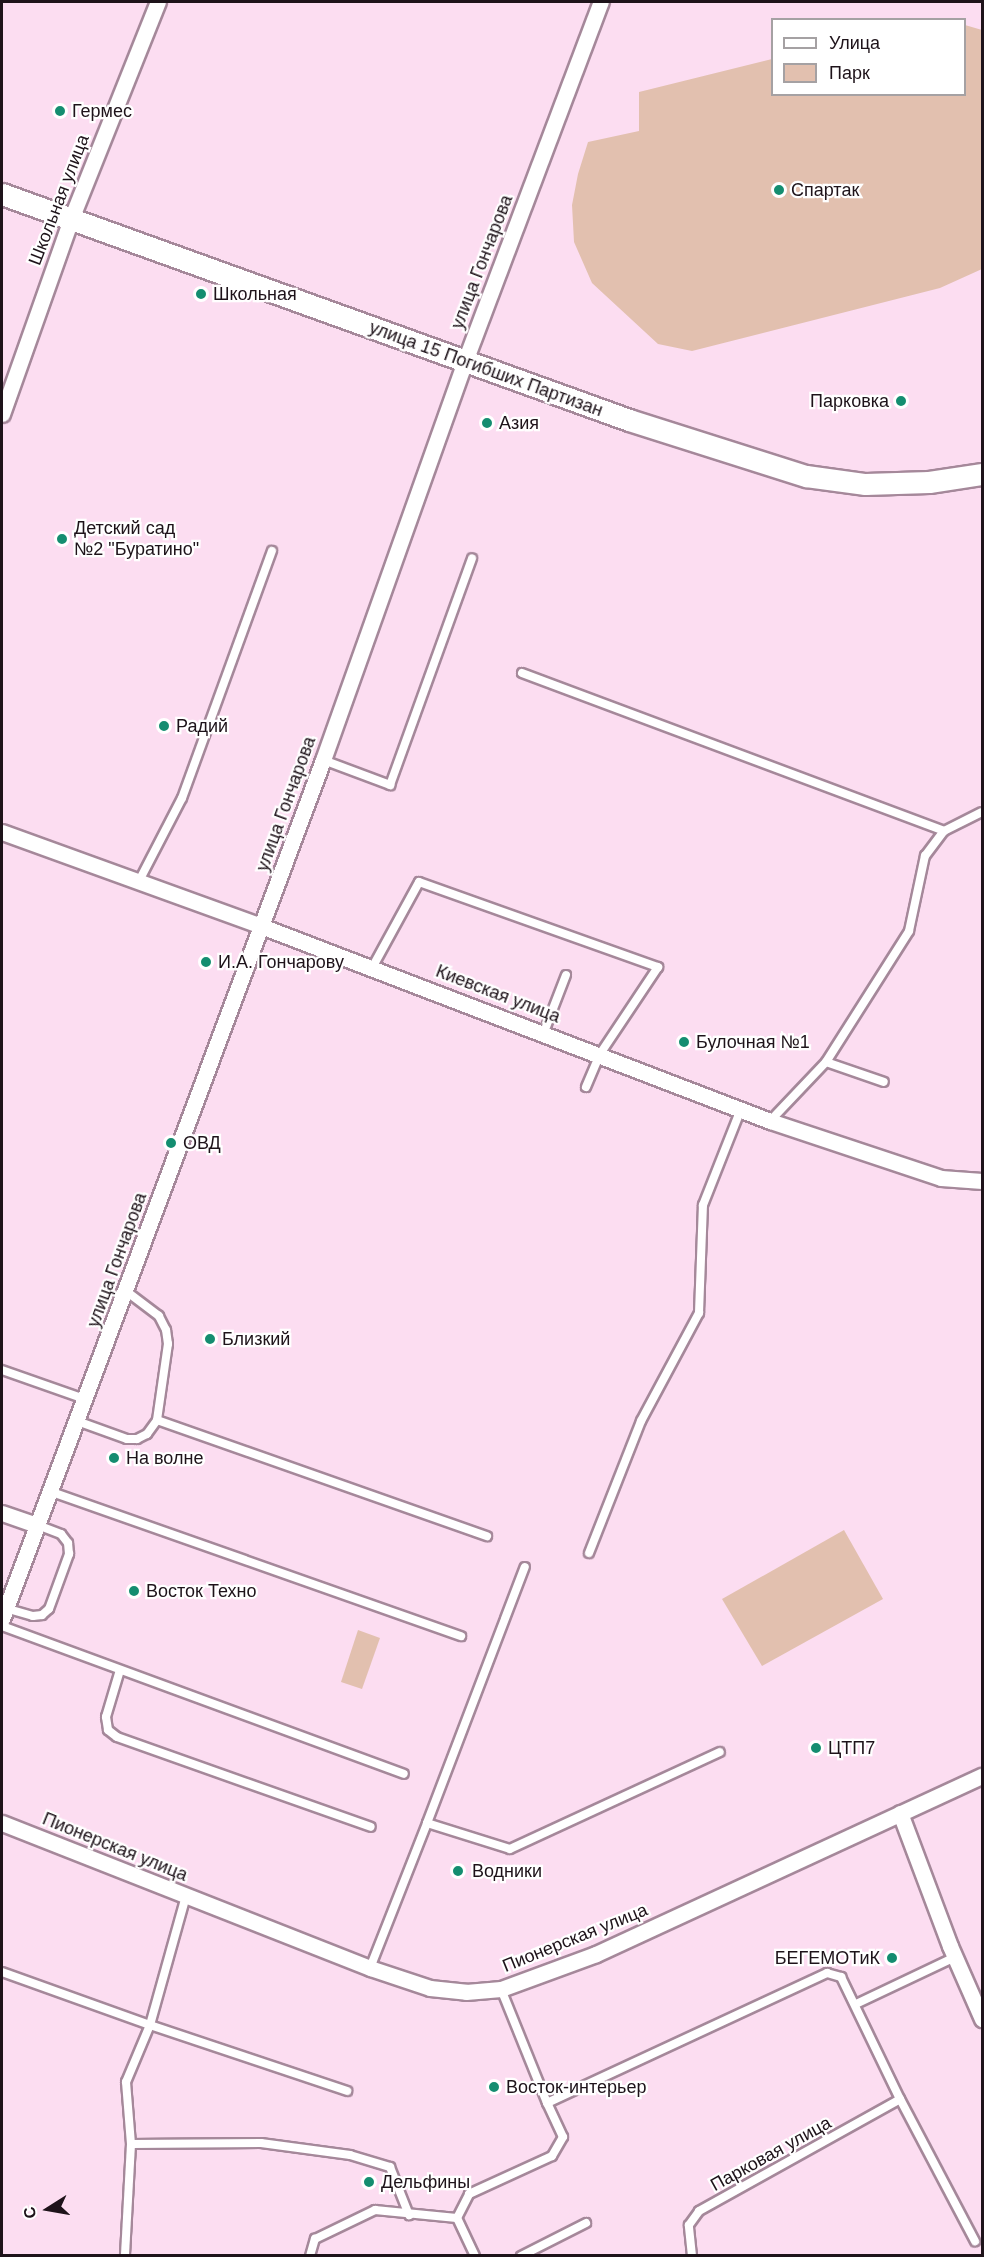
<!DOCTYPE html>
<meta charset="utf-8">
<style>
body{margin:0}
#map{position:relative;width:984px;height:2257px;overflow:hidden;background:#fcddf1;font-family:Helvetica,sans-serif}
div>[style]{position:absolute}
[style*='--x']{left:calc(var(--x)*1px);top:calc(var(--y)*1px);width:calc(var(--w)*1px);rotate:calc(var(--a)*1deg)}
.green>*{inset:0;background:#e2c0af}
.roads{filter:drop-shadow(2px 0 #a5889a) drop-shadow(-2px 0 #a5889a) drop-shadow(0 2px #a5889a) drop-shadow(0 -2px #a5889a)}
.lane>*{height:8px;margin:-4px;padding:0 4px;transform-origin:4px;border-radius:4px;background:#fff}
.street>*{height:15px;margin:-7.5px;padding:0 7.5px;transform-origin:7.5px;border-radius:7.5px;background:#fff}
.secondary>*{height:21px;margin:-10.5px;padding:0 10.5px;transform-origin:10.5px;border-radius:10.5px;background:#fff}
.dots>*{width:16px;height:16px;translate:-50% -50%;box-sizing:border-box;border:3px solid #fff;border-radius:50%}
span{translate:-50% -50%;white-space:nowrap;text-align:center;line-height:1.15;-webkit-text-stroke:4.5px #fff;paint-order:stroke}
.poi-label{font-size:18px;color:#1e131a}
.left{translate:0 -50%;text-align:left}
.right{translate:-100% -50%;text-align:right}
.street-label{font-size:18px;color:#1e131a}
.frame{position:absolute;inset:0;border:3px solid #1e131a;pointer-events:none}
.legend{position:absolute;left:771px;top:18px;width:195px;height:78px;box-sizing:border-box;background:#fff;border:2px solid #a5a1a3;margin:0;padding:8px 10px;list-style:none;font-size:18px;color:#1e131a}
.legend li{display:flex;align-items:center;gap:12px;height:30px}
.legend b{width:30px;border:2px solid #a5a1a3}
.north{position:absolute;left:18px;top:2179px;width:60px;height:60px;-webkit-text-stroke:4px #fff;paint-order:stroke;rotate:259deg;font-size:16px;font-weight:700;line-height:24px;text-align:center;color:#1e131a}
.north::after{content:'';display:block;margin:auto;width:21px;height:27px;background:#1e131a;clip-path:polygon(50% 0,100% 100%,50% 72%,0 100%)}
</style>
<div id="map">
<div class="green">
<i style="clip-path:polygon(965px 25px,982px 30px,982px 269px,940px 288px,692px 351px,658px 344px,592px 283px,574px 242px,572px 205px,578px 174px,588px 142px,639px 131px,639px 92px,772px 59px,772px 94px,964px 94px)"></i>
<i style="clip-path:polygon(844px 1530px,883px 1599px,762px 1666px,722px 1599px)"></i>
<i style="clip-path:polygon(358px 1630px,380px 1638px,362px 1689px,341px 1682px)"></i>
</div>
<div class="roads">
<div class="lane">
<i style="--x:522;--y:673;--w:451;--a:20.5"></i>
<i style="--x:944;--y:831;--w:42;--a:-26.6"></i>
<i style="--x:323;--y:760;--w:72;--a:20.5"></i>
<i style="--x:390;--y:785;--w:241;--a:-70.1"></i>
<i style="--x:139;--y:881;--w:93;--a:-62.6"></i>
<i style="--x:182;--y:798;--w:263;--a:-70"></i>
<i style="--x:372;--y:968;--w:98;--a:-61.3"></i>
<i style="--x:419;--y:882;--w:254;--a:19.6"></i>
<i style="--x:658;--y:967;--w:105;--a:123.7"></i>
<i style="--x:600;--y:1054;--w:36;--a:113"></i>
<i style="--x:544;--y:1032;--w:61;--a:-68.9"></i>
<i style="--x:826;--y:1062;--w:61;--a:19"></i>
<i style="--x:770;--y:1121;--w:81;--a:-46.5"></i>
<i style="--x:826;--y:1062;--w:155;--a:-57.6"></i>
<i style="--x:909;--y:931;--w:77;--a:-78"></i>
<i style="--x:925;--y:856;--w:31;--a:-53"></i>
<i style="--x:2;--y:1370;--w:88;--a:19.3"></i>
<i style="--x:157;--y:1420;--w:350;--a:19.4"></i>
<i style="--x:77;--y:1421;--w:53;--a:19.8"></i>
<i style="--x:127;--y:1439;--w:10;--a:0"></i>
<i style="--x:137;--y:1439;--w:11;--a:-27"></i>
<i style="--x:147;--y:1434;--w:17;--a:-54"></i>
<i style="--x:157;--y:1420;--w:77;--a:-81.8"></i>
<i style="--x:168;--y:1344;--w:14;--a:-98"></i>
<i style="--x:166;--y:1330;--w:16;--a:-117"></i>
<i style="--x:159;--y:1316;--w:41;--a:-142.9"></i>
<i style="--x:49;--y:1491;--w:437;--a:19.4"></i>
<i style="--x:589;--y:1553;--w:142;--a:-68.5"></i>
<i style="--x:641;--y:1421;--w:123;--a:-61.8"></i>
<i style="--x:699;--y:1313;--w:108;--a:-87.9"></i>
<i style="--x:703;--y:1205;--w:103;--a:-68.4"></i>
<i style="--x:5;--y:1608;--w:29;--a:16"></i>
<i style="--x:33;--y:1616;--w:9;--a:-6"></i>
<i style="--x:42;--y:1615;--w:9;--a:-41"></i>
<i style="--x:49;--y:1609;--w:59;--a:-70"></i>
<i style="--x:69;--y:1554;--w:11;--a:-95"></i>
<i style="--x:68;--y:1543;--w:11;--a:-128"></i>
<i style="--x:61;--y:1534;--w:26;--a:-159"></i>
<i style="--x:2;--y:1626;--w:428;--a:20.2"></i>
<i style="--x:120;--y:1670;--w:49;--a:106.6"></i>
<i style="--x:106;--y:1717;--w:13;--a:81"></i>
<i style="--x:108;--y:1730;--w:11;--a:38"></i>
<i style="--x:117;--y:1737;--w:269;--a:19.5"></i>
<i style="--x:427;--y:1823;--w:274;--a:-69.1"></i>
<i style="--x:186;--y:1896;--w:134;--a:105.6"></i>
<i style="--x:150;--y:2025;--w:208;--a:18.5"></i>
<i style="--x:370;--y:1968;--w:156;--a:-68.5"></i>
<i style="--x:427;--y:1823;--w:87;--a:17.4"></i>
<i style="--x:510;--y:1849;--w:231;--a:-24.8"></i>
<i style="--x:2;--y:1972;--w:157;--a:19.7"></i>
<i style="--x:150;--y:2025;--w:62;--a:112.8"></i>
<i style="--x:126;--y:2082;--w:62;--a:85.4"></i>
<i style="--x:131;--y:2144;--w:112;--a:93.1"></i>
<i style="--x:501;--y:1989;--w:123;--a:68"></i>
<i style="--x:856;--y:2004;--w:110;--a:-25.4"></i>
<i style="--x:131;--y:2144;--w:130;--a:-0.4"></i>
<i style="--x:261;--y:2143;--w:90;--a:7.7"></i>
<i style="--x:350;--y:2155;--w:42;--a:16.7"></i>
<i style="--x:390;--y:2167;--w:52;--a:68.4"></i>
<i style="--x:310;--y:2256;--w:18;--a:-74"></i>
<i style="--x:315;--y:2239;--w:67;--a:-25.8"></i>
<i style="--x:375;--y:2210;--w:82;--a:5.6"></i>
<i style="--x:475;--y:2256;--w:42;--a:-115.3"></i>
<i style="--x:457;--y:2218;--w:27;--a:-63"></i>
<i style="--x:469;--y:2194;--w:91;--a:-24.6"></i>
<i style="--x:552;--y:2156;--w:22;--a:-60"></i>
<i style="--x:563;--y:2137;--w:38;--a:-115"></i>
<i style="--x:547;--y:2103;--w:309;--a:-24.9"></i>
<i style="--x:827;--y:1973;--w:15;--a:16"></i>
<i style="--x:841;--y:1977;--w:136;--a:64.2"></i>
<i style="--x:900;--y:2099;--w:161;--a:62.2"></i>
<i style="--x:521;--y:2256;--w:73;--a:-26.9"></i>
<i style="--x:692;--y:2256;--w:31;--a:-96"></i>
<i style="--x:689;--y:2225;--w:17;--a:-54"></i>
<i style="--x:699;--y:2211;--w:230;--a:-29.1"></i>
</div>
<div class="street">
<i style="--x:2;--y:414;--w:207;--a:-70.5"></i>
<i style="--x:71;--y:219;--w:234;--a:-68.2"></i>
<i style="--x:2;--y:832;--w:276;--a:19.9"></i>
<i style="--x:261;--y:926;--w:545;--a:20.96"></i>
<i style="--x:770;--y:1121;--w:180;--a:18.4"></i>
<i style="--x:941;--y:1178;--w:41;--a:4.2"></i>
<i style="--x:2;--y:1513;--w:37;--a:19"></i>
<i style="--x:2;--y:1619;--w:917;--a:-69.51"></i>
<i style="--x:323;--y:760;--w:424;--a:-70.4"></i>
<i style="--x:465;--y:361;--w:384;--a:-69.3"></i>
<i style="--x:900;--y:1813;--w:142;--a:69.4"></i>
<i style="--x:950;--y:1946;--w:80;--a:66.3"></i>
<i style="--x:2;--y:1823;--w:396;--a:21.5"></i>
<i style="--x:370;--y:1968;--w:63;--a:18.4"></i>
<i style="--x:430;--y:1988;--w:36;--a:6"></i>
<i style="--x:466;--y:1992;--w:35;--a:-5"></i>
<i style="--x:501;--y:1989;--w:101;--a:-20.2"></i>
<i style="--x:596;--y:1954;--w:425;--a:-24.8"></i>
</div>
<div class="secondary">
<i style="--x:2;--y:194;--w:666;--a:19.82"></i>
<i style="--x:629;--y:420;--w:186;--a:17.6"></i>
<i style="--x:806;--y:476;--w:60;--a:7.7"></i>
<i style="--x:865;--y:484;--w:64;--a:-1.8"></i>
<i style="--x:929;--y:482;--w:54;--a:-8.6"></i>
</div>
</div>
<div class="dots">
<i style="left:60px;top:111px;background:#148d70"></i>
<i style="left:779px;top:190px;background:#148d70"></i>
<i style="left:201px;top:294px;background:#148d70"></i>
<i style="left:901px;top:401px;background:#148d70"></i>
<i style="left:487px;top:423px;background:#148d70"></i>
<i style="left:62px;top:539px;background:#148d70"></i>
<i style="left:164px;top:726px;background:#148d70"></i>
<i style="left:206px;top:962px;background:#148d70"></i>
<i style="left:684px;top:1042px;background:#148d70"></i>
<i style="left:171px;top:1143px;background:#148d70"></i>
<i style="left:210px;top:1339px;background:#148d70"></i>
<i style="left:114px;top:1458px;background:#148d70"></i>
<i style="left:134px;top:1591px;background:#148d70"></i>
<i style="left:816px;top:1748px;background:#148d70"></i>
<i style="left:458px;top:1871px;background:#148d70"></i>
<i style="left:892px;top:1958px;background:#148d70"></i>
<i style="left:494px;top:2087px;background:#148d70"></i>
<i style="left:369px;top:2182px;background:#148d70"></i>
</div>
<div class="poi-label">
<span class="left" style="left:72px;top:111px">Гермес</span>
<span class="left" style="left:791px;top:190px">Спартак</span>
<span class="left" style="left:213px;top:294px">Школьная</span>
<span class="right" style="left:889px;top:401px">Парковка</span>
<span class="left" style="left:499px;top:423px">Азия</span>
<span class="left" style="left:74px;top:539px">Детский сад<br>№2 "Буратино"</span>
<span class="left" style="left:176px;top:726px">Радий</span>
<span class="left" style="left:218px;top:962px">И.А. Гончарову</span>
<span class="left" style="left:696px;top:1042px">Булочная №1</span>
<span class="left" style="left:183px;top:1143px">ОВД</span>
<span class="left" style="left:222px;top:1339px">Близкий</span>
<span class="left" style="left:126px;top:1458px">На волне</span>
<span class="left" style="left:146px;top:1591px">Восток Техно</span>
<span class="left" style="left:828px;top:1748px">ЦТП7</span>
<span class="left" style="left:472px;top:1871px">Водники</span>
<span class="right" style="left:880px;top:1958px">БЕГЕМОТиК</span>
<span class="left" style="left:506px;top:2087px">Восток-интерьер</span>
<span class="left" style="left:381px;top:2182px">Дельфины</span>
</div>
<div class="street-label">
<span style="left:59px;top:200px;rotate:-69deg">Школьная улица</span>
<span style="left:482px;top:262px;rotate:-69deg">улица Гончарова</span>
<span style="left:486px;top:369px;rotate:20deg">улица 15 Погибших Партизан</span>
<span style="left:286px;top:804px;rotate:-70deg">улица Гончарова</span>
<span style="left:498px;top:994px;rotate:21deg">Киевская улица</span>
<span style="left:117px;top:1260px;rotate:-70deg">улица Гончарова</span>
<span style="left:115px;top:1847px;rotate:22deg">Пионерская улица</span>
<span style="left:575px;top:1938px;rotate:-22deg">Пионерская улица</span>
<span style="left:771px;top:2154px;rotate:-29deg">Парковая улица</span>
</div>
<div class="frame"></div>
<ul class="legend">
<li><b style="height:8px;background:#fff"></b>Улица</li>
<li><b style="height:16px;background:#e2c0af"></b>Парк</li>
</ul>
<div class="north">С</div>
</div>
